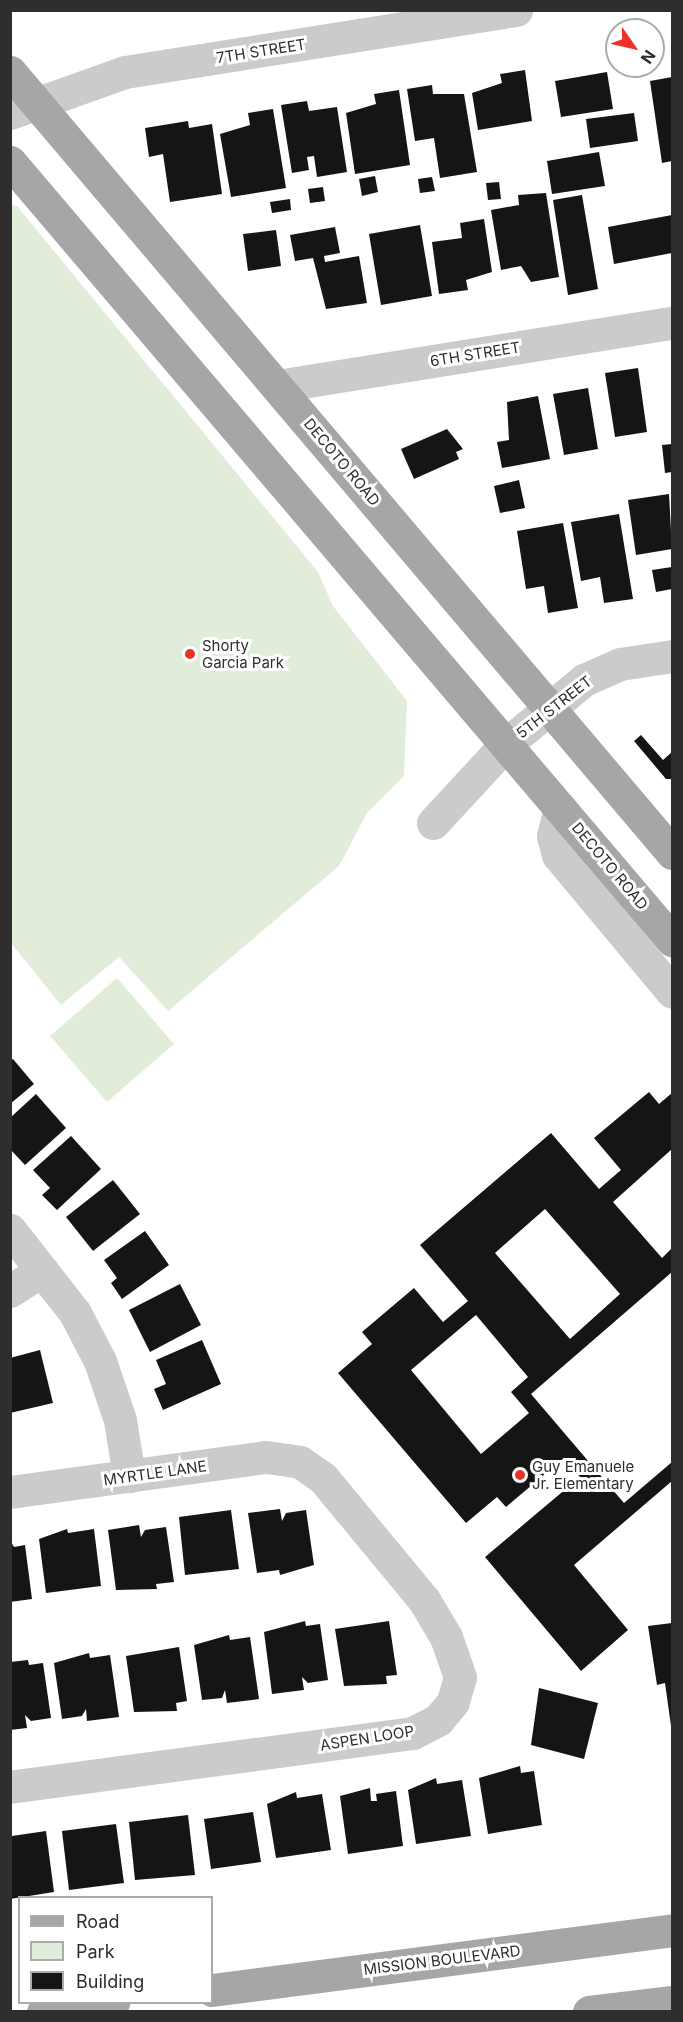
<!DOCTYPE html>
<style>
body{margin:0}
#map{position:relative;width:683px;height:2022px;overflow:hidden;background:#fff;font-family:Inter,sans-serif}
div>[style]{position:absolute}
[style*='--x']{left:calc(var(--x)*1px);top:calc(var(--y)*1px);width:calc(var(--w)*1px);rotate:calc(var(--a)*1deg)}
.green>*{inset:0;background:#e2ecdb}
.building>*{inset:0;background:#151515}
.minor>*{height:33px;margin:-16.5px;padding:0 16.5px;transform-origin:16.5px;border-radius:16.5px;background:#cbcbcb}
.major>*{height:33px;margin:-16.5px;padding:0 16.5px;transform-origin:16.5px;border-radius:16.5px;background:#a6a6a6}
.dots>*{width:16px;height:16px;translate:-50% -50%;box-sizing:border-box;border:3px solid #fff;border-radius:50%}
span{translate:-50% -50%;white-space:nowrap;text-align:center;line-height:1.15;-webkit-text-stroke:6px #fff;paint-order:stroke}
.street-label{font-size:15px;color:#2e2e2e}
.poi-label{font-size:15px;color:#2e2e2e}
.left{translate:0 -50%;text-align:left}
.frame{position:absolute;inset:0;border:12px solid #2e2e2e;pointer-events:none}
.legend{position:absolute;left:18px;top:1896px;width:195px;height:108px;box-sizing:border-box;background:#fff;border:2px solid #ababab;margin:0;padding:8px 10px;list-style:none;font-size:18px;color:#2e2e2e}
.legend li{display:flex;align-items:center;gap:12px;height:30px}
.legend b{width:30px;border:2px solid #ababab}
.north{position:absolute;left:605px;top:18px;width:60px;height:60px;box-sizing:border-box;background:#fff;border:2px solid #ababab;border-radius:50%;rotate:124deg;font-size:16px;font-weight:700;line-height:24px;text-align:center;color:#2e2e2e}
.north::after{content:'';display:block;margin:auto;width:21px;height:27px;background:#ed3128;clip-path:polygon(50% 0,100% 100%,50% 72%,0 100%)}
</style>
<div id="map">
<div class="green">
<i style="clip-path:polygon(10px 205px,17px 206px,318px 572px,333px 606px,407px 701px,404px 776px,367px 813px,339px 866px,168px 1011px,119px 957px,61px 1005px,11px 943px)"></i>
<i style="clip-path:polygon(117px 978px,174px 1044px,107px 1102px,50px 1036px)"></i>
</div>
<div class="building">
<i style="clip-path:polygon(525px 70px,532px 121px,478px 130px,472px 93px,502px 83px,500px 74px)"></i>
<i style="clip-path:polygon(607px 72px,613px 109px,561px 117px,555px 81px)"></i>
<i style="clip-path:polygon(672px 77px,672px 161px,662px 163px,650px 81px)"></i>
<i style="clip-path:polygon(432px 85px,433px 94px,464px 94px,477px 172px,440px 178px,434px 138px,415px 141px,407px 89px)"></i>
<i style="clip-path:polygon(399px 90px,410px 165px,355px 174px,346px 113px,376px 104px,374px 94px)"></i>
<i style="clip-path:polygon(307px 101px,309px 111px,337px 107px,347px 172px,317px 177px,314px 156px,307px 157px,309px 170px,292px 173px,281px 105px)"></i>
<i style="clip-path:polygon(273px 109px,286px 188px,231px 197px,220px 134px,250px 125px,248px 113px)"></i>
<i style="clip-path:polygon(634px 113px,638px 141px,590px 148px,586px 119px)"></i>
<i style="clip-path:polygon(188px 121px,189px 128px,212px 124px,222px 194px,170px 202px,163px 154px,149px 157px,145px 128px)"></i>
<i style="clip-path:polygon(599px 152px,605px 186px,552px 194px,547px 161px)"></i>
<i style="clip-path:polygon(375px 176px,378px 192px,362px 196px,359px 179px)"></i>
<i style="clip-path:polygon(432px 177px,435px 191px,420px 193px,418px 179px)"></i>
<i style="clip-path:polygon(499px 182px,501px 199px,488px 200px,486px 183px)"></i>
<i style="clip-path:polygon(323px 187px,325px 201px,310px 203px,308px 189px)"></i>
<i style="clip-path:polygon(546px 193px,559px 277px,531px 282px,521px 266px,501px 270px,491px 210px,519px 205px,518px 195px)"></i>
<i style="clip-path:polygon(582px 195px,598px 289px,568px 295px,553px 200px)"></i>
<i style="clip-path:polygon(290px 199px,291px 210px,272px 213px,270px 202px)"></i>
<i style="clip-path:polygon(672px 215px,672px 253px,614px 264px,608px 227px)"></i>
<i style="clip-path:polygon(484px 219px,492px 272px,466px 280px,468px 290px,439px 294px,432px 242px,462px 238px,460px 223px)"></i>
<i style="clip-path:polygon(420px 225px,432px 296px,381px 305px,369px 234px)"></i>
<i style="clip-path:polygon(335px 227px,340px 253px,324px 256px,325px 262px,359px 256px,367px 303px,326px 309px,313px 258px,295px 261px,290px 235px)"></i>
<i style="clip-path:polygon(276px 230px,281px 266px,248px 271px,243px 234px)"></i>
<i style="clip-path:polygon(638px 368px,647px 432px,615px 437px,605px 373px)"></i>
<i style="clip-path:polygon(588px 388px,598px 449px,564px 455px,553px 394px)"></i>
<i style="clip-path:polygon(538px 396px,550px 459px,502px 468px,497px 442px,509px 440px,507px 402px)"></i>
<i style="clip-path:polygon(447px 429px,463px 449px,456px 452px,459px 459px,414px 479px,401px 449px)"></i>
<i style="clip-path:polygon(672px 444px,672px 472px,665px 473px,662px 445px)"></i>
<i style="clip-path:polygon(519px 480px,525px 508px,500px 513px,494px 486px)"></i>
<i style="clip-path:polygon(669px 494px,672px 549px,636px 555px,628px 500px)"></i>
<i style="clip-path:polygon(619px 514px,633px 599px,604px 603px,600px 577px,581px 581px,571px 522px)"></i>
<i style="clip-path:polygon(563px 523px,578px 608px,548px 613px,544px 586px,526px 589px,517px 531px)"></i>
<i style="clip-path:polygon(672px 567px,672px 589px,656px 592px,652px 570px)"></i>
<i style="clip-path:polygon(641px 735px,663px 760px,672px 752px,672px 779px,666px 779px,634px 741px)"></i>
<i style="clip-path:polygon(13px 1059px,34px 1084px,10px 1104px,10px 1061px)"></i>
<i style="clip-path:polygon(evenodd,649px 1092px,659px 1104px,672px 1093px,672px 1149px,613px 1202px,662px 1258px,672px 1248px,672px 1272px,531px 1394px,624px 1503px,672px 1462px,672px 1481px,574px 1565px,628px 1630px,581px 1671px,485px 1557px,580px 1477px,564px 1458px,506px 1507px,497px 1497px,466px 1523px,338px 1373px,372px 1344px,362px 1332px,414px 1288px,443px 1322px,468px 1301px,420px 1245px,551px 1133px,599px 1189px,621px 1170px,594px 1138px,649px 1092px,545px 1209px,620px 1294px,570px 1339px,495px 1253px,545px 1209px,649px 1092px,476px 1315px,528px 1377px,511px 1392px,529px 1413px,481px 1454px,411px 1370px,476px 1315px)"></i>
<i style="clip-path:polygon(36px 1094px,66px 1128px,25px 1165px,10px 1149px,10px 1118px)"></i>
<i style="clip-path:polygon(71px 1136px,101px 1169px,57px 1210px,42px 1195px,50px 1188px,33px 1170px)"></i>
<i style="clip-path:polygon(113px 1180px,140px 1214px,93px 1251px,66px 1217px)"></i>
<i style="clip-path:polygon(145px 1231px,169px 1265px,122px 1299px,111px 1283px,117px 1278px,104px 1260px)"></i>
<i style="clip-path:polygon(180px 1284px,201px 1325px,150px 1352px,129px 1310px)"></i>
<i style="clip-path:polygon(202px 1340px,221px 1384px,163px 1410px,154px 1389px,166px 1384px,156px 1360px)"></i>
<i style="clip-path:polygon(40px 1350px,53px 1403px,10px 1413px,10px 1358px)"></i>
<i style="clip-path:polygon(280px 1509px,282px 1521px,286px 1513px,306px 1510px,314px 1565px,280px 1575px,279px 1570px,257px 1573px,248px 1513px)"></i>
<i style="clip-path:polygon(231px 1510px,239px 1569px,185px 1575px,179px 1517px)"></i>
<i style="clip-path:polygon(139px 1525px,141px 1537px,145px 1530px,166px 1527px,174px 1582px,156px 1584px,157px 1589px,116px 1590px,108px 1530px)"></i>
<i style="clip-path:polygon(67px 1529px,68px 1533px,94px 1529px,101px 1586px,46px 1593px,39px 1539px)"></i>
<i style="clip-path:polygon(10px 1540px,14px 1547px,25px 1545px,32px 1599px,10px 1602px)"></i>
<i style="clip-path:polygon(305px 1621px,306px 1626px,320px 1624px,328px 1680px,308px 1683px,302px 1677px,304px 1690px,272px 1694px,264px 1632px)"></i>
<i style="clip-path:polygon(389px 1621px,397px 1675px,386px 1676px,387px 1684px,344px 1686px,335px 1629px)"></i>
<i style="clip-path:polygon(672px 1623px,672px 1726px,671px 1726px,665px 1683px,657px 1685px,648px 1626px)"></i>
<i style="clip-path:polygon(229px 1635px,230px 1640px,250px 1637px,259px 1699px,227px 1703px,225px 1690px,222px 1698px,202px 1700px,194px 1645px)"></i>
<i style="clip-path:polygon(179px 1647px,187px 1701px,176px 1703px,177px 1711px,134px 1712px,126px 1656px)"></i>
<i style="clip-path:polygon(89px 1653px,90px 1658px,110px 1655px,119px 1717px,87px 1721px,86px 1709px,82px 1716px,62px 1719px,54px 1663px)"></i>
<i style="clip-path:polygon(28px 1660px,29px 1665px,43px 1663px,51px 1718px,31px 1721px,25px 1715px,27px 1728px,10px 1730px,10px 1662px)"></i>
<i style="clip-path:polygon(539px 1688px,598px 1703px,584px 1759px,531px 1745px)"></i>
<i style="clip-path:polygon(520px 1766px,521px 1773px,534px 1771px,542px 1825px,488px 1834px,479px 1778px)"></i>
<i style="clip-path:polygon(436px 1778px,437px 1784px,462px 1780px,471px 1836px,416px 1844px,408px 1790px)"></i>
<i style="clip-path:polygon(370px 1788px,371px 1801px,377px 1801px,376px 1794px,396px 1791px,403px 1846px,348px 1854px,340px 1796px)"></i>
<i style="clip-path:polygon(296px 1792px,297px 1798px,322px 1794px,331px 1850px,276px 1858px,267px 1804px)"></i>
<i style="clip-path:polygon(253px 1812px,261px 1862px,211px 1869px,204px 1819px)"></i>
<i style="clip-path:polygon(188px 1815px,195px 1875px,135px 1880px,129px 1822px)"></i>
<i style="clip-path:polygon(116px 1824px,124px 1883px,69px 1890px,62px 1831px)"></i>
<i style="clip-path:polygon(46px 1831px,54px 1892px,10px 1899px,12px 1836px)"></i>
</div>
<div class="minor">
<i style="--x:10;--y:113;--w:122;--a:-19.6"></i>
<i style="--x:125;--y:72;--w:396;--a:-9"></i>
<i style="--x:277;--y:386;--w:400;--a:-9.1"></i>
<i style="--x:560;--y:808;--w:29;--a:104"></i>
<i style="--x:553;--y:836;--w:20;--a:75"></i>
<i style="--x:558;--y:855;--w:178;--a:50.2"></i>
<i style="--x:433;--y:823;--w:108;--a:-47.3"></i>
<i style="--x:506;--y:744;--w:101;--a:-39.4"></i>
<i style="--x:584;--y:680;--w:39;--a:-24"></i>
<i style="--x:620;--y:664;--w:53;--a:-8.7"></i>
<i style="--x:10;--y:1230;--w:105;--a:51.9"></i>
<i style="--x:75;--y:1313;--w:54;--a:62.5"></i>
<i style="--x:100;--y:1361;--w:62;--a:71.3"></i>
<i style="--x:120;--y:1420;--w:57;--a:80.9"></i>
<i style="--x:10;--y:1291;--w:38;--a:-33"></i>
<i style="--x:10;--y:1492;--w:258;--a:-7.8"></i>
<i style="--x:266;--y:1457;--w:34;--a:8"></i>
<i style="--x:300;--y:1462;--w:28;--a:35"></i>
<i style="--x:323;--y:1478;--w:158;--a:50.4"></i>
<i style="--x:424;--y:1600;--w:43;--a:59.3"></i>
<i style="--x:446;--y:1637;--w:42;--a:70.7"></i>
<i style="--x:460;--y:1677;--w:26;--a:106"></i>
<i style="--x:453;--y:1702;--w:23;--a:130"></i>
<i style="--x:438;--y:1720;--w:28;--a:153"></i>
<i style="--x:413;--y:1733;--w:407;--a:172.4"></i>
</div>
<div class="major">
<i style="--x:10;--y:72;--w:1024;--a:49.71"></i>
<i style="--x:10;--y:162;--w:1022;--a:49.61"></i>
<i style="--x:212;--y:1990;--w:464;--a:-7.4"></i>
<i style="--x:43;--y:2012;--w:71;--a:-8.1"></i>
<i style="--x:589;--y:2012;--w:84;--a:-6.9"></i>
</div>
<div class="dots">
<i style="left:190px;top:654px;background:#ed3128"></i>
<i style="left:520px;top:1475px;background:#ed3128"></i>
</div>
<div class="street-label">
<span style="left:261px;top:51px;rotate:-9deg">7TH STREET</span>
<span style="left:475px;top:354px;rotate:-9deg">6TH STREET</span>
<span style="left:342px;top:462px;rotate:50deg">DECOTO ROAD</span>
<span style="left:554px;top:707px;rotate:-38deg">5TH STREET</span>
<span style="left:610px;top:866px;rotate:50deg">DECOTO ROAD</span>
<span style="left:155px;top:1473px;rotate:-8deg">MYRTLE LANE</span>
<span style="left:367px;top:1738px;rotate:-9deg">ASPEN LOOP</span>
<span style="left:442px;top:1960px;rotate:-7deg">MISSION BOULEVARD</span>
</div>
<div class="poi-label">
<span class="left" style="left:202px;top:654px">Shorty<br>Garcia Park</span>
<span class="left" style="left:532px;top:1475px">Guy Emanuele<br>Jr. Elementary</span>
</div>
<div class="frame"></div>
<ul class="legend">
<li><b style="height:8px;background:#a6a6a6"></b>Road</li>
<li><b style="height:16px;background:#e2ecdb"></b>Park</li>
<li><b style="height:16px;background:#151515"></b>Building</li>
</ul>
<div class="north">N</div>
</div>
